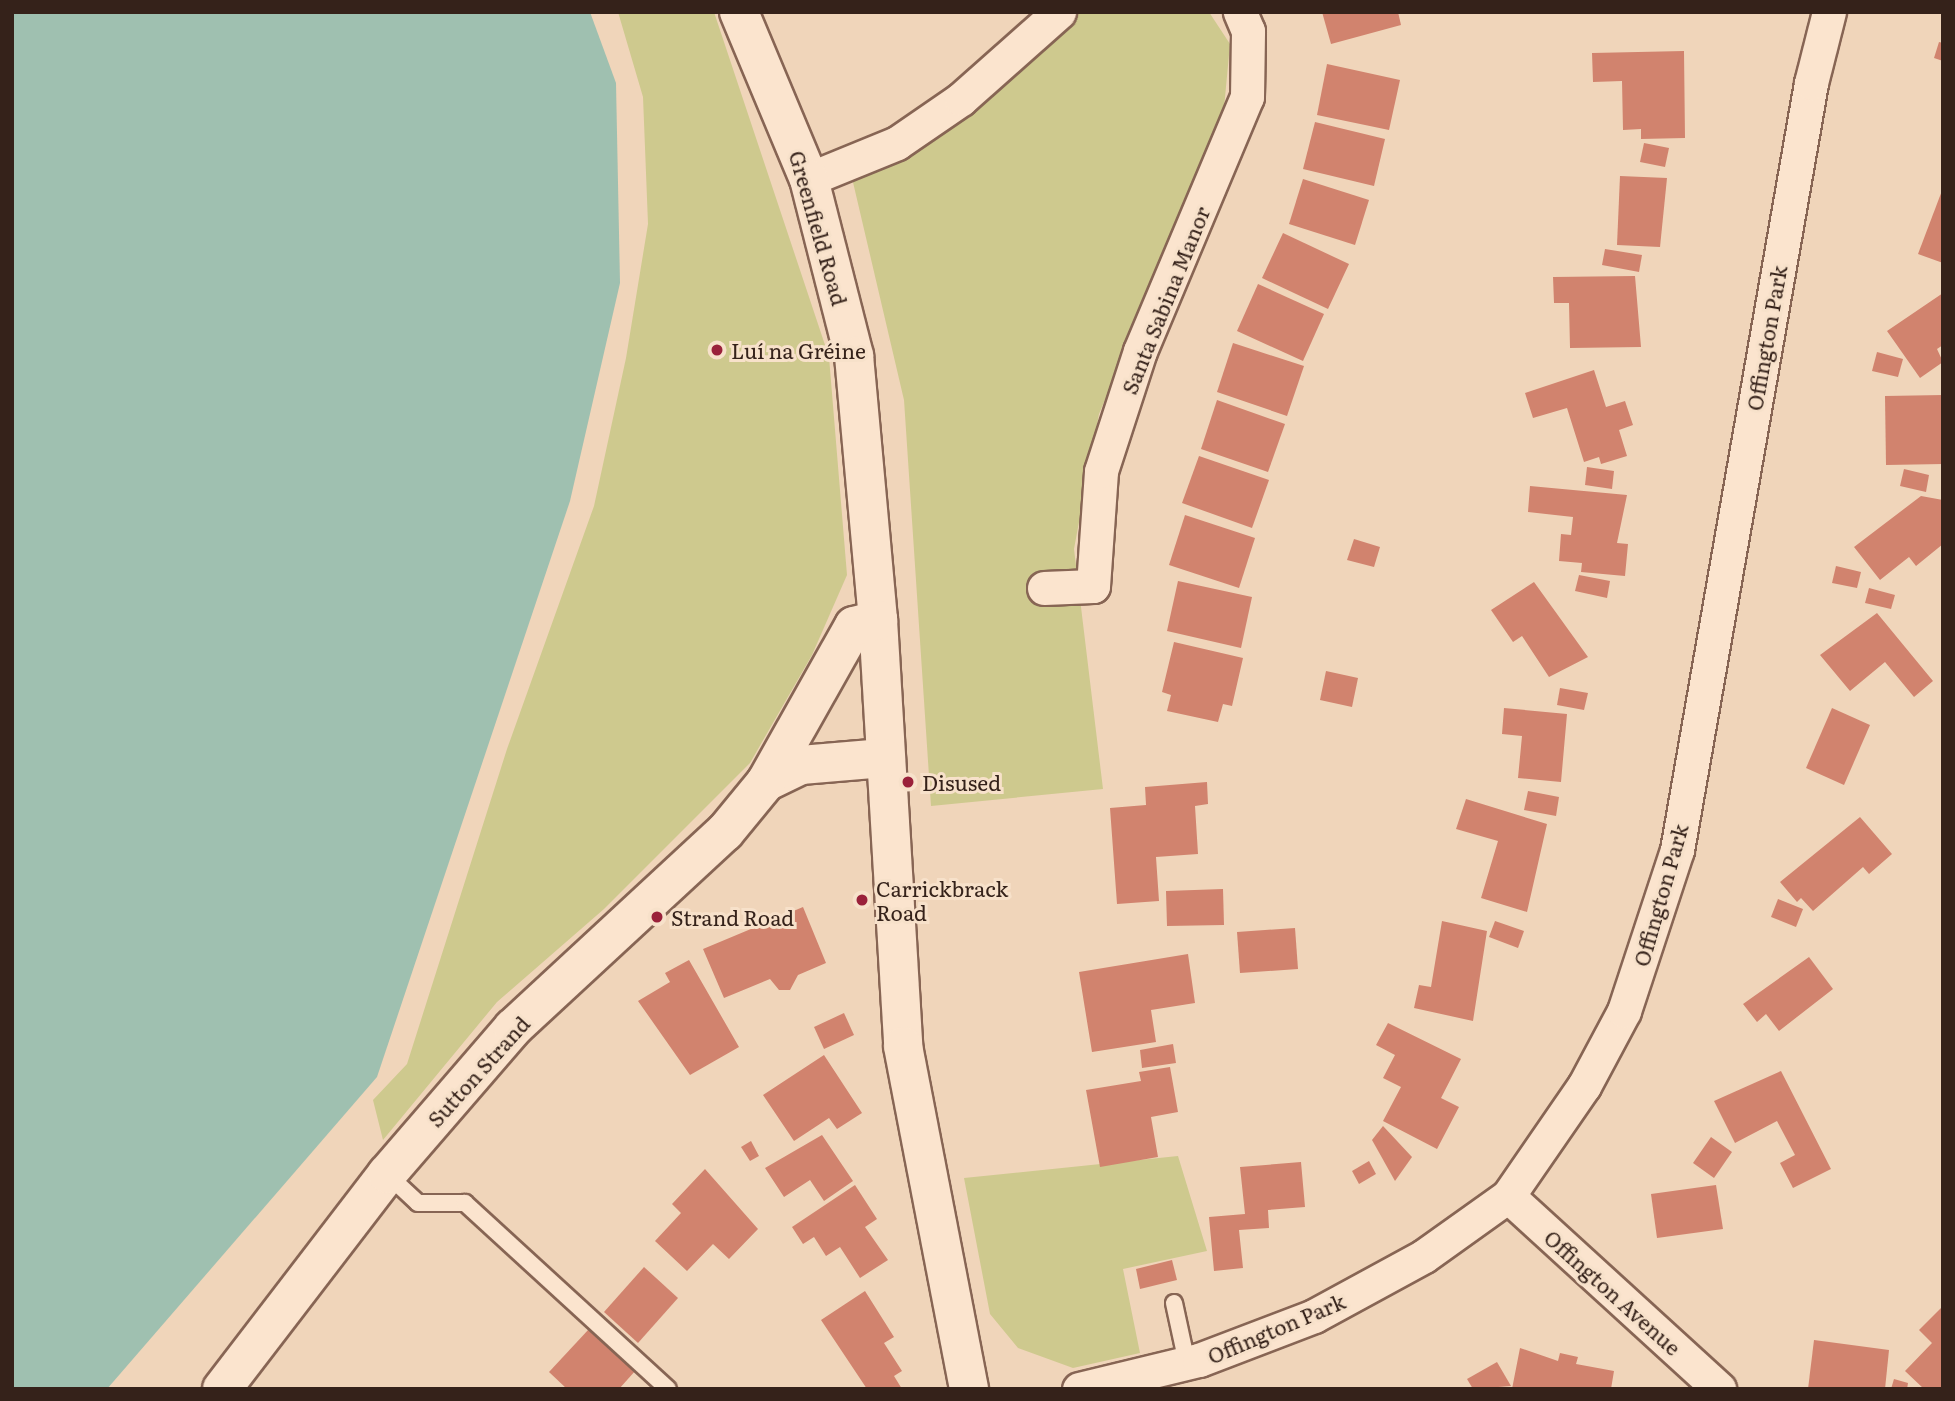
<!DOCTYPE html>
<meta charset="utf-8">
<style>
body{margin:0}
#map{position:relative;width:1955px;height:1401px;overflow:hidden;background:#f0d5ba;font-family:Literata,serif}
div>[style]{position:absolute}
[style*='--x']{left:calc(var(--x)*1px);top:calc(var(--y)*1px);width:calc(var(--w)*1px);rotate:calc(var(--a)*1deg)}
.green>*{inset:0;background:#cec98e}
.water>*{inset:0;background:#9fc0b0}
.building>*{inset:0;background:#d1836e}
.roads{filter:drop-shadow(2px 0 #876554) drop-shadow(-2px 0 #876554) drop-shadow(0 2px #876554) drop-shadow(0 -2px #876554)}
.lane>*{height:16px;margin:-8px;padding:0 8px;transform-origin:8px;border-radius:8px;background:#fbe4ce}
.street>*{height:33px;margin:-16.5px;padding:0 16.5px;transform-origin:16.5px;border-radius:16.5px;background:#fbe4ce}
.secondary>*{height:38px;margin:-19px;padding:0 19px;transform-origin:19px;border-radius:19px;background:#fbe4ce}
.dots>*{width:19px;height:19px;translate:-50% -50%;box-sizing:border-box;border:4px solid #f7e1ca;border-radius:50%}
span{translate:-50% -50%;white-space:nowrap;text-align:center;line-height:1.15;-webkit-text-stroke:6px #f7e1ca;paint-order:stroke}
.street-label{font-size:21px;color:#35221a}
.poi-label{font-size:21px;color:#35221a}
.left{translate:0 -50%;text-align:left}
.frame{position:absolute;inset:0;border:14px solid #35221a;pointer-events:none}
</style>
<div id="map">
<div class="green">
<i style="clip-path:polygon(618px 12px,714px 12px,829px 357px,847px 575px,812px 655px,750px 763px,604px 909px,497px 1002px,383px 1140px,373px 1100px,407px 1064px,507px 749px,594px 506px,626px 358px,648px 224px,643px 97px)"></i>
<i style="clip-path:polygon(1081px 12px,1209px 12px,1230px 44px,1223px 119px,1099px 414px,1074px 549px,1103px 789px,931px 806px,904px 400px,852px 178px,1019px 67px)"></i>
<i style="clip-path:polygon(1178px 1156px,1207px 1251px,1123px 1269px,1140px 1353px,1073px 1368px,1018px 1348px,990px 1314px,964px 1178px)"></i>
</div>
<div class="water">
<i style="clip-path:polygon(12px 12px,590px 12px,616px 83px,620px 283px,570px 501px,377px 1077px,107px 1389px,12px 1389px)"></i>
</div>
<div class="building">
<i style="clip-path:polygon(1322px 12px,1398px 12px,1401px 25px,1331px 44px)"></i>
<i style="clip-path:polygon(1939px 42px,1943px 43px,1943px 61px,1934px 58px)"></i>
<i style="clip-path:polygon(1684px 51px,1685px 138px,1641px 139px,1641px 129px,1623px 130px,1622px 81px,1593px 82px,1592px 53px)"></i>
<i style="clip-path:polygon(1327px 64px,1400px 80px,1389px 130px,1317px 115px)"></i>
<i style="clip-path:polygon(1315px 122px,1385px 139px,1374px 186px,1303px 169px)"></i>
<i style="clip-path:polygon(1644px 143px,1669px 148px,1665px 167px,1640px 162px)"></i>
<i style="clip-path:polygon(1620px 176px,1667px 178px,1660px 247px,1617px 245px)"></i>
<i style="clip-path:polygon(1303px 179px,1369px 200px,1355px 245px,1289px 224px)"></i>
<i style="clip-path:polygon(1943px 188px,1943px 263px,1918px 254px)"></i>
<i style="clip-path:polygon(1283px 233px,1349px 264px,1328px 309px,1262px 278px)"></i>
<i style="clip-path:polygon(1605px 249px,1642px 255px,1639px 272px,1602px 265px)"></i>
<i style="clip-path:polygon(1635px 276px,1641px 347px,1570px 348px,1569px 303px,1554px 303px,1553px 277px)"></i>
<i style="clip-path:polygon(1258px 284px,1324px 314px,1303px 361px,1237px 331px)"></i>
<i style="clip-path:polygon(1943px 293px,1943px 345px,1937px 349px,1943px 362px,1920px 378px,1887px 331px)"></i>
<i style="clip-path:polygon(1233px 343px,1304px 366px,1287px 416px,1217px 392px)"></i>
<i style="clip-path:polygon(1877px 352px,1903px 359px,1898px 377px,1872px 371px)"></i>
<i style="clip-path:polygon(1594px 370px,1606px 407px,1625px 401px,1633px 425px,1619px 430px,1627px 456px,1601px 464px,1599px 457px,1584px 462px,1567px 408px,1533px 418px,1525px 393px)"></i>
<i style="clip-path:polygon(1943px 395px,1943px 464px,1886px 465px,1885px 396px)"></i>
<i style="clip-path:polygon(1217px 400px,1285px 424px,1268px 472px,1201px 449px)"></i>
<i style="clip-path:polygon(1199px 456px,1269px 480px,1252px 528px,1182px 503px)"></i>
<i style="clip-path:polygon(1587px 467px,1614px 471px,1612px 489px,1585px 485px)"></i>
<i style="clip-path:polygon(1904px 469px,1929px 475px,1926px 492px,1900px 486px)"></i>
<i style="clip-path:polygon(1530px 486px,1627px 495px,1617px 543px,1628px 544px,1625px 576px,1581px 572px,1582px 563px,1559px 561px,1561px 534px,1571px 535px,1573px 517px,1528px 512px)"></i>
<i style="clip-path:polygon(1921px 496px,1943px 500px,1943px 544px,1916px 566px,1909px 557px,1880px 580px,1854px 547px)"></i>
<i style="clip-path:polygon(1185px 515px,1255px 538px,1239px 588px,1169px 565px)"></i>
<i style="clip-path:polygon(1354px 539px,1380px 547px,1374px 567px,1347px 560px)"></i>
<i style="clip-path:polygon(1836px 566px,1861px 572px,1857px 588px,1832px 583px)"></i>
<i style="clip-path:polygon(1579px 575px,1610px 581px,1607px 598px,1575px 591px)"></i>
<i style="clip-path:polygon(1178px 581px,1252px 597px,1241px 648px,1167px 631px)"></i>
<i style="clip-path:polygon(1534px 582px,1588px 657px,1549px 677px,1522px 636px,1513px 642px,1491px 610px)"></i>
<i style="clip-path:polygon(1869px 588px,1895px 595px,1891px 609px,1865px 603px)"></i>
<i style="clip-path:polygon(1877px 613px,1933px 681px,1914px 697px,1885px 662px,1850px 691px,1820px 655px)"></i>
<i style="clip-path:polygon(1174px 642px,1243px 658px,1232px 706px,1223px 704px,1218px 722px,1167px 711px,1171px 695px,1162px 692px)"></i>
<i style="clip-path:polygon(1326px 671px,1358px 678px,1352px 707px,1320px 700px)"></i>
<i style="clip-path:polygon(1560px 688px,1588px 693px,1584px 710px,1557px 705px)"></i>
<i style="clip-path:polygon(1504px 708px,1567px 714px,1561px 782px,1518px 778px,1522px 736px,1502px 734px)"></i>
<i style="clip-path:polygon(1832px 708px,1870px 725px,1844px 785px,1806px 768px)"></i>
<i style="clip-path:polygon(1207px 782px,1208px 804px,1195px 806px,1198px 854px,1156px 857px,1159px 901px,1117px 904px,1110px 808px,1146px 805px,1145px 787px)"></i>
<i style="clip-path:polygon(1528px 791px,1559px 797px,1556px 816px,1524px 810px)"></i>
<i style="clip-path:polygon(1466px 799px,1547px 824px,1527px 912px,1481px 898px,1498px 841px,1456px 829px)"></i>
<i style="clip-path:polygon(1860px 817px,1892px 854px,1869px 874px,1863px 867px,1813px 911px,1801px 898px,1797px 902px,1780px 882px)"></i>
<i style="clip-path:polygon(1223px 889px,1224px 925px,1167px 926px,1166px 891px)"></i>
<i style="clip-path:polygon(1778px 899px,1803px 909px,1796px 927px,1771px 917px)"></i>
<i style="clip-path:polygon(803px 907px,826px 963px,798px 975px,790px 990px,779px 990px,770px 979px,724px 998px,703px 949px)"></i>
<i style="clip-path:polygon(1442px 921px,1487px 931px,1473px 1021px,1414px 1008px,1419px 985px,1431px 987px)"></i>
<i style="clip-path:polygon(1495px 921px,1524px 931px,1518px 948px,1489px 937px)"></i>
<i style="clip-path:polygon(1295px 928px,1298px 969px,1240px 973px,1237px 932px)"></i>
<i style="clip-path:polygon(1188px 954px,1195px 1003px,1151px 1010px,1156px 1042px,1092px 1052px,1079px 972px)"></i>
<i style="clip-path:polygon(1809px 957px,1833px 989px,1779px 1031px,1766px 1014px,1757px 1022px,1743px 1004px)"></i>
<i style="clip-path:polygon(689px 960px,739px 1047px,690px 1075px,638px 1001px,670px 982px,665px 973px)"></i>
<i style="clip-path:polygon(844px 1013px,854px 1035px,824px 1049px,814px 1027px)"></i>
<i style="clip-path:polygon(1388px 1023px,1461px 1059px,1441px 1098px,1459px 1107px,1437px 1149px,1383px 1121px,1401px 1087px,1383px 1078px,1395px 1055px,1376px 1045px)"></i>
<i style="clip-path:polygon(1173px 1044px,1176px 1063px,1142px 1068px,1140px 1050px)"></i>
<i style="clip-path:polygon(824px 1055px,862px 1113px,837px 1129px,829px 1118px,794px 1141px,763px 1095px)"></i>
<i style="clip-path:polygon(1170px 1067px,1178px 1112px,1151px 1117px,1158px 1157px,1100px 1167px,1086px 1090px,1141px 1081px,1139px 1072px)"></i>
<i style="clip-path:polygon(1781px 1071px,1831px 1169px,1793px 1188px,1780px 1163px,1795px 1155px,1777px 1121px,1735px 1143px,1714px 1101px)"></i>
<i style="clip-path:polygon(1383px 1126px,1412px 1157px,1395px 1181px,1372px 1140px)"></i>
<i style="clip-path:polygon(822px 1135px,853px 1181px,824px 1201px,810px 1180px,784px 1197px,765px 1168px)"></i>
<i style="clip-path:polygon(1711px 1137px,1732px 1152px,1714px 1178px,1693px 1163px)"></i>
<i style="clip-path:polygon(751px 1141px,759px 1156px,750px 1161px,741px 1147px)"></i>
<i style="clip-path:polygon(1369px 1161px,1376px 1174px,1359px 1184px,1352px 1171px)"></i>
<i style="clip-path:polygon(1301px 1162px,1305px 1207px,1268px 1210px,1269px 1228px,1239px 1230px,1243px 1268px,1214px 1271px,1209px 1217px,1245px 1214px,1240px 1167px)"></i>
<i style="clip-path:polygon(705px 1169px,758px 1229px,729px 1259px,713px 1244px,687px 1271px,655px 1241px,681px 1213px,672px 1204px)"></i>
<i style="clip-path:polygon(855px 1185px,877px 1219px,865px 1227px,888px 1260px,860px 1278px,840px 1247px,826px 1256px,814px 1237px,803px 1244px,792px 1227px)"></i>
<i style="clip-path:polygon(1716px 1185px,1723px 1229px,1657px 1238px,1651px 1194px)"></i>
<i style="clip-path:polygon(1172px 1260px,1177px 1280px,1140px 1289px,1136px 1269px)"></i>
<i style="clip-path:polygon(644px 1267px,678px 1298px,638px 1343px,604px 1312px)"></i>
<i style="clip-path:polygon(865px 1291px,894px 1337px,884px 1343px,902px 1371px,894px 1376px,902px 1389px,867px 1389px,821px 1320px)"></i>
<i style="clip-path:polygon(1943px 1306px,1943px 1389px,1924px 1389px,1905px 1371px,1932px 1343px,1919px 1330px)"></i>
<i style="clip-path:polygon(589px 1329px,636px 1370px,619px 1389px,567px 1389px,549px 1372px)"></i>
<i style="clip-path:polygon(1814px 1340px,1889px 1350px,1885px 1389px,1808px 1389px)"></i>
<i style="clip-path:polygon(1520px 1348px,1558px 1361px,1560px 1353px,1578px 1357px,1576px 1364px,1614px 1371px,1611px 1389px,1512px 1389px)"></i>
<i style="clip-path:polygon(1497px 1362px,1511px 1386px,1473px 1389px,1467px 1379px)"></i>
<i style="clip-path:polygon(1894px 1379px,1908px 1383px,1907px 1389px,1891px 1389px)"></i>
</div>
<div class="roads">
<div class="lane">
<i style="--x:387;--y:1174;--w:42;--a:43.1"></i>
<i style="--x:418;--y:1203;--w:47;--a:0"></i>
<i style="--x:465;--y:1203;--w:275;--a:42.5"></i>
<i style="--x:1174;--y:1303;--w:61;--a:77.8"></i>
</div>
<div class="street">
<i style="--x:809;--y:179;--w:95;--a:-22.2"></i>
<i style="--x:897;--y:143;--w:78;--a:-34.5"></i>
<i style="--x:961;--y:99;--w:131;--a:-41.6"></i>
<i style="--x:1044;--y:588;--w:49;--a:-2.3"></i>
<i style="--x:1093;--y:586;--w:115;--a:-86"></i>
<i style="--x:1101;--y:471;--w:126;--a:-72"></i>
<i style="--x:1140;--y:351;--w:276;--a:-67.2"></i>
<i style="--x:1247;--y:97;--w:66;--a:-89.1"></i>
<i style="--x:1248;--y:31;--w:21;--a:-113"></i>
<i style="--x:1508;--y:1196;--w:286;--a:42.4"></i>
<i style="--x:1079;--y:1389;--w:123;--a:-13.6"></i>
<i style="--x:1199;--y:1360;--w:123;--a:-20.9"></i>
<i style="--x:1314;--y:1316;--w:125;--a:-28.6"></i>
<i style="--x:1424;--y:1256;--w:103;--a:-35.5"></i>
<i style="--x:1508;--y:1196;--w:134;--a:-55.4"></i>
<i style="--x:1584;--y:1086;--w:85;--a:-61.9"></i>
<i style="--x:1624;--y:1011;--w:169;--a:-71.8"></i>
<i style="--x:1677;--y:850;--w:779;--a:-80.09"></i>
<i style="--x:1811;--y:83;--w:73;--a:-75.8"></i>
</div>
<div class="secondary">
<i style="--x:739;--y:12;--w:181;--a:67.3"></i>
<i style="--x:809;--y:179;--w:183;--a:75.7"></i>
<i style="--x:854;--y:356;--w:265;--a:84.8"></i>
<i style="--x:878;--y:620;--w:427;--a:86.6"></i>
<i style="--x:903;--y:1046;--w:349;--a:79.1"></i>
<i style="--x:766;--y:782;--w:39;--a:-26"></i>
<i style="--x:801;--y:765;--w:83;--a:-4.8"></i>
<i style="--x:222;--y:1389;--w:271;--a:-52.5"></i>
<i style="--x:387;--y:1174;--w:193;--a:-49.2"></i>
<i style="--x:513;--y:1028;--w:289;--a:-42.8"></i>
<i style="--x:725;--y:832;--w:65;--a:-50.6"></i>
<i style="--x:766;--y:782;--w:179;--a:-60.6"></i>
<i style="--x:854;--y:626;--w:25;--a:-14"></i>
</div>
</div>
<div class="dots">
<i style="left:717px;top:350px;background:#9a213a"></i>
<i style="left:908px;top:782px;background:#9a213a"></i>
<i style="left:862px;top:900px;background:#9a213a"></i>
<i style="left:657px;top:917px;background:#9a213a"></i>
</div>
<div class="street-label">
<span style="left:819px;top:228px;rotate:74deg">Greenfield Road</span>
<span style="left:1165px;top:300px;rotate:-68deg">Santa Sabina Manor</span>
<span style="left:1766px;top:338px;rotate:-80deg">Offington Park</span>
<span style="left:1660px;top:895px;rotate:-74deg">Offington Park</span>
<span style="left:478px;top:1071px;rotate:-48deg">Sutton Strand</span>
<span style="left:1613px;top:1292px;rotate:42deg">Offington Avenue</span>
<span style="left:1276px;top:1328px;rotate:-23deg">Offington Park</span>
</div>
<div class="poi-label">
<span class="left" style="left:731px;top:350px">Luí na Gréine</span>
<span class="left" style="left:922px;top:782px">Disused</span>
<span class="left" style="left:876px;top:900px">Carrickbrack<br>Road</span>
<span class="left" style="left:671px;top:917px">Strand Road</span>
</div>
<div class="frame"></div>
</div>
